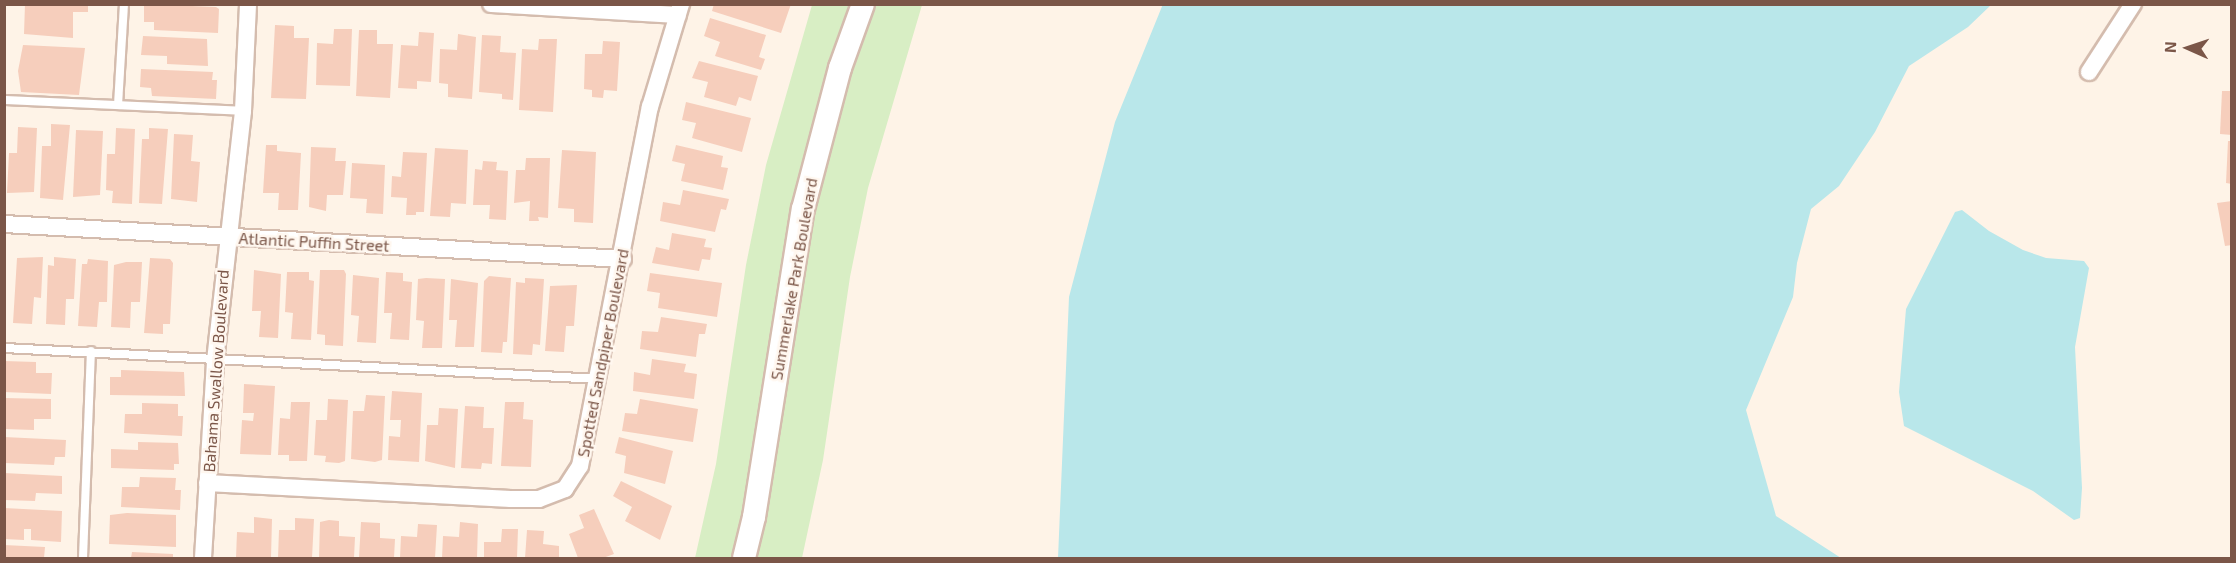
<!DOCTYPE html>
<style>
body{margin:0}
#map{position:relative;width:2236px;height:563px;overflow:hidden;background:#fef3e7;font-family:"Exo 2",sans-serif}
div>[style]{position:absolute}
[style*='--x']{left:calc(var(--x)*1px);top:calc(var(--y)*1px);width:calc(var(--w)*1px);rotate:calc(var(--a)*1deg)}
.green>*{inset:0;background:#d8eec4}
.water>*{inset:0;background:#b9e7ea}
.building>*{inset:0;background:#f6cebc}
.roads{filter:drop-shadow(2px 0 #d4bcae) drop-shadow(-2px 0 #d4bcae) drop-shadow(0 2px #d4bcae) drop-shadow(0 -2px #d4bcae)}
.service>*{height:8px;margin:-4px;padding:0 4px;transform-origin:4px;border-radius:4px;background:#fff}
.minor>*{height:16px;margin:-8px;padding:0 8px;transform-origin:8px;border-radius:8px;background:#fff}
.secondary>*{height:22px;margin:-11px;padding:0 11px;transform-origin:11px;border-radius:11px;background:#fff}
span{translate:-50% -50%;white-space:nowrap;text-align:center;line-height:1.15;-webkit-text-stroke:5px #fff7ef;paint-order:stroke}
.street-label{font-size:16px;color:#7b5648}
.frame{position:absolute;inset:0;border:6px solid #7b5648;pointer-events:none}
.north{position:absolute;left:2158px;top:18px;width:60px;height:60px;-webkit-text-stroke:4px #fff7ef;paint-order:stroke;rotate:273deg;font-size:16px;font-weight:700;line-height:24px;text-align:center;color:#7b5648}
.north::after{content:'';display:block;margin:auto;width:21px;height:27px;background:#7b5648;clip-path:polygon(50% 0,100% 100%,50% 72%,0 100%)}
</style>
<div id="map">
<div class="green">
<i style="clip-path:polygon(812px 5px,851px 5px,787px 243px,755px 457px,732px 558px,695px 558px,716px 464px,746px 265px,766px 165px)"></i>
<i style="clip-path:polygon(862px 5px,922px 5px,868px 188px,850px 277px,823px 460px,802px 558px,744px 558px,778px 362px)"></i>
</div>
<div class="water">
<i style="clip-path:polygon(1163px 4px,1991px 5px,1968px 27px,1909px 66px,1875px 132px,1839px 186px,1811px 209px,1797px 263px,1793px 297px,1746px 410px,1776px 516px,1841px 558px,1058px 558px,1069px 297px,1115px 122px)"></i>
<i style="clip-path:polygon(1962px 210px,1989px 231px,2023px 250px,2046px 258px,2084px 261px,2089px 268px,2075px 347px,2082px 488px,2080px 518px,2074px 520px,2033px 491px,1904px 426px,1899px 392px,1906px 309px,1955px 212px)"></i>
</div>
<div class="building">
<i style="clip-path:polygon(25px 4px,88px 4px,88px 12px,73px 12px,73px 38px,24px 34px)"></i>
<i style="clip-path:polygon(144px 4px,216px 7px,219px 9px,218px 33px,154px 30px,154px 22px,144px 22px)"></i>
<i style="clip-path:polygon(714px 4px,791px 4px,781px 33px,712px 11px)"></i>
<i style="clip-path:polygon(710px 18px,766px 35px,759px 57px,765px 59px,761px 70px,715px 56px,720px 42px,704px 36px)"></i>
<i style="clip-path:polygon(275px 25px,294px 26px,294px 38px,309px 38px,306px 99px,271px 98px)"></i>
<i style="clip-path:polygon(334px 29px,352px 29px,350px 86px,316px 85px,317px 43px,333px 44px)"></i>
<i style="clip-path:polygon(359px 30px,377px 30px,377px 44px,393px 44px,390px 98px,356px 96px)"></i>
<i style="clip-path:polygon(419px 32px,434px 33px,431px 82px,417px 81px,417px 89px,398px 88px,401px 45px,418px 46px)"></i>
<i style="clip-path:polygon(458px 34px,476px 37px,472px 99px,448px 97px,448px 84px,439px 83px,440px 49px,457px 50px)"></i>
<i style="clip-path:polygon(482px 35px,501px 36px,500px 52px,516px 53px,513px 100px,502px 99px,502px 94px,479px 92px)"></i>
<i style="clip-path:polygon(143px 36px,207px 39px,208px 66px,167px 64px,167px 56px,141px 55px)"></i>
<i style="clip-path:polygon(539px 39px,557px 39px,553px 112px,519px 110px,522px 49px,538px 50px)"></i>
<i style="clip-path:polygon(603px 41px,620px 42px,617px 91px,604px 90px,603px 98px,592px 97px,592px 90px,584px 89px,585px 54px,602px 54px)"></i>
<i style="clip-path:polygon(23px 45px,85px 48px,79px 95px,21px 92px,18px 71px)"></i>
<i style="clip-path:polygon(699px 61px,758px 76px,751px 101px,739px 97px,736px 106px,704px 97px,708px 82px,692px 78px)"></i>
<i style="clip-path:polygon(141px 69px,213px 72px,212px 80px,217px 80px,216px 99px,152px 96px,151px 88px,140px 87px)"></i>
<i style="clip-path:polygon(2222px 91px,2232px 91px,2232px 135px,2220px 134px)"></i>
<i style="clip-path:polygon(686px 102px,751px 118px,742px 152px,692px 138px,696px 123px,682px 120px)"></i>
<i style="clip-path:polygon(51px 124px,70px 125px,63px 200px,40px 198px,42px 146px,51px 146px)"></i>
<i style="clip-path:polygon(18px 127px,37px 128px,34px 192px,7px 193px,9px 153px,17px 153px)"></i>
<i style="clip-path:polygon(116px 128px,135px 129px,132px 204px,112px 203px,113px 191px,106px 190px,107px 154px,115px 154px)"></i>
<i style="clip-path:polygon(149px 128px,168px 129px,162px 204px,139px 203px,142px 139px,149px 139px)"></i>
<i style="clip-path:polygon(76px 130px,103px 131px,100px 195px,73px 197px)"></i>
<i style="clip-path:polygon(174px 134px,193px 135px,191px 161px,200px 162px,197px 202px,171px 199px)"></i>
<i style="clip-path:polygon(2228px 141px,2232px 141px,2232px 184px,2226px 183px)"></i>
<i style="clip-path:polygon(266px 145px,277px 145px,277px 151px,301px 153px,298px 210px,278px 210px,279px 193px,263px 193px)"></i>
<i style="clip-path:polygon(676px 145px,723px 156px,721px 167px,728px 168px,723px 190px,681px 181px,685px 164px,672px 161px)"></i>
<i style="clip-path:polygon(311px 147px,336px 148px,335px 161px,346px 161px,343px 195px,327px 195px,326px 211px,309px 207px)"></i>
<i style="clip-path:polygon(435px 148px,468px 150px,466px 204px,451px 203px,450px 217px,430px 216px)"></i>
<i style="clip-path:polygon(562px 150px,596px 152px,593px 223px,574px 222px,574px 209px,558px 208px)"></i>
<i style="clip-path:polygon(403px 152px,427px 153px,424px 212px,416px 212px,416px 215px,406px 215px,407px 198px,391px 197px,392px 176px,401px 177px)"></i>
<i style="clip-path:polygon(526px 158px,550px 158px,548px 218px,538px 217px,539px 221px,529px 221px,530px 201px,514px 203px,516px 170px,525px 170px)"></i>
<i style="clip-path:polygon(483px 161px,497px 162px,496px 170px,508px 171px,506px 220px,489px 219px,490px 205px,473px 205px,475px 169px,482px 170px)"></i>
<i style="clip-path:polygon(352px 163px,385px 165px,383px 214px,366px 213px,367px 199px,350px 198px)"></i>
<i style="clip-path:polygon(683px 190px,729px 199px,726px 210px,721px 209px,715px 232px,660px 221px,663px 202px,680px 205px)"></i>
<i style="clip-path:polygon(2232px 201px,2232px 245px,2225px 246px,2217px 203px)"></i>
<i style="clip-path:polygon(672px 233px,706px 239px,704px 247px,712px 248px,710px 260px,702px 259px,699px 271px,652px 263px,656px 247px,669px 250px)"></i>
<i style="clip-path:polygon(43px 257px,41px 298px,34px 297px,32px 324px,13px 323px,17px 258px)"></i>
<i style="clip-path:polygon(54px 257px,76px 259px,74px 299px,66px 299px,65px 325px,46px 324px,48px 265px,54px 266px)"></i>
<i style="clip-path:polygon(150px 258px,170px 259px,173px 263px,170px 324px,163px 324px,163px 334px,144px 333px)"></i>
<i style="clip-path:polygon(88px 259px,108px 261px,107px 302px,99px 302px,97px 327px,78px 326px,82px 264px,87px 264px)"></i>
<i style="clip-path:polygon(126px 262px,142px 262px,140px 302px,131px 302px,130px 328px,111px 327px,114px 265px)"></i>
<i style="clip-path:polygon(254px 270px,281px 274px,278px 338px,259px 337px,261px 311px,252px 311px)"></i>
<i style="clip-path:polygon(320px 270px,344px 270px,346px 274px,343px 346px,325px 345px,325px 335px,317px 334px)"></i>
<i style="clip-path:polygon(287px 272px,309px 272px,309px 280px,314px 281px,311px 340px,291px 339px,293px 313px,285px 312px)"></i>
<i style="clip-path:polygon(386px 272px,403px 273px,403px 281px,412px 282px,409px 340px,390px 339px,392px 313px,384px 313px)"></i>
<i style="clip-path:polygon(650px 273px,722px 283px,717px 317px,658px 308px,660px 293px,647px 291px)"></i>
<i style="clip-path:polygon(353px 275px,379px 278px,376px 343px,357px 342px,359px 316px,351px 315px)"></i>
<i style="clip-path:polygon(489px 276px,511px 278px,507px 342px,503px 342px,502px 353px,481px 352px,484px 281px)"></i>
<i style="clip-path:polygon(426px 278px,445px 279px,442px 348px,422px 348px,424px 321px,416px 320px,418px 279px)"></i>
<i style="clip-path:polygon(525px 278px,544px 279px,540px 345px,533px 344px,532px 355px,513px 354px,516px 282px,525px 283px)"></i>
<i style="clip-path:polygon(451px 279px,478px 283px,474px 347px,455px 347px,457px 320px,449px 320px)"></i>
<i style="clip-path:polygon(577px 285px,574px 326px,566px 326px,564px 352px,545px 351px,550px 286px)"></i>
<i style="clip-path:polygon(661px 317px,707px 324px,705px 334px,699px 334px,696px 357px,640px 349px,642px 331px,658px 332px)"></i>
<i style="clip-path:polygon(652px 359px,686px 364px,684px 372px,697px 374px,694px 399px,633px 391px,634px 372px,650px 375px)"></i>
<i style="clip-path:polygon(4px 361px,36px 362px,36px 373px,52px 373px,51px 394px,4px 392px)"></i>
<i style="clip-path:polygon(121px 370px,184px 372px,185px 396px,110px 395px,110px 377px,121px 377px)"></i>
<i style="clip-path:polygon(244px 384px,275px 386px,271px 455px,240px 454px,242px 420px,253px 421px,254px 413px,243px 413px)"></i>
<i style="clip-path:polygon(392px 391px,422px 393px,419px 462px,388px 460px,389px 436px,400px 437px,401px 420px,390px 420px)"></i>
<i style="clip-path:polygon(366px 395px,385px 396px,382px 460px,375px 462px,351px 459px,353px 411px,364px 411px)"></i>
<i style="clip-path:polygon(4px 398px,51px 399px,51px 419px,34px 419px,34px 430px,4px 429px)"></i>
<i style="clip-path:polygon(328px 399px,348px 400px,345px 461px,339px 463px,325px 462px,326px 456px,314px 455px,316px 420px,327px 420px)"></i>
<i style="clip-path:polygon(640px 399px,698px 409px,693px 442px,622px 431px,625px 413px,637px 414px)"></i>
<i style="clip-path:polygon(291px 402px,310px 402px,307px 461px,289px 461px,289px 455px,278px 455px,280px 418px,290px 419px)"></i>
<i style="clip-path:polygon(505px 402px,524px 402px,523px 419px,533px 420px,531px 467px,501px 466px)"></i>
<i style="clip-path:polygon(142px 403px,178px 404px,178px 416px,183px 416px,182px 436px,124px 433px,125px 414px,142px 414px)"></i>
<i style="clip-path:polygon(465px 406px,484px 407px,483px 428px,494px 428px,492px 464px,482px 463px,481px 469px,461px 468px)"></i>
<i style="clip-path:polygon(439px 408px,458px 409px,455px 468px,425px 461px,427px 425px,438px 425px)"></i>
<i style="clip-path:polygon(4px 437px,66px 440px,65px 457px,55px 457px,54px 465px,4px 463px)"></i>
<i style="clip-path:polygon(619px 437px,673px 451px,665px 484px,624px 473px,626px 456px,615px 453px)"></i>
<i style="clip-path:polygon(138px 442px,178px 443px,179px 464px,174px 464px,174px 470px,111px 468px,111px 449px,138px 450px)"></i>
<i style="clip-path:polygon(4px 473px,62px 476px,62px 494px,36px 493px,35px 501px,4px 500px)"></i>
<i style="clip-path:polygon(140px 477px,176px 478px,175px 490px,181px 490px,180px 510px,121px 507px,122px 487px,139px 487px)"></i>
<i style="clip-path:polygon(621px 481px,672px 506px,660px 540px,625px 521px,632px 507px,613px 496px)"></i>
<i style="clip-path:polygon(4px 508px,62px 511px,61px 542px,31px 540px,31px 529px,24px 529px,24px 540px,4px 539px)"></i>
<i style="clip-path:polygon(594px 509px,614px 554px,603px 558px,578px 558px,569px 534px,584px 528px,579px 515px)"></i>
<i style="clip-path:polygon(127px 513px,176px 515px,176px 547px,109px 544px,110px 515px)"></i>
<i style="clip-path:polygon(254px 517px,272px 519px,271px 558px,236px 558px,237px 532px,254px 533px)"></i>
<i style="clip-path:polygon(295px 518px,314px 519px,312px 558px,278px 558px,279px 530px,295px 530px)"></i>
<i style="clip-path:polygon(329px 520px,339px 521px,339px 536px,355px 537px,354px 558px,319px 558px,320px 522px)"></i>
<i style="clip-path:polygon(361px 522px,380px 523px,380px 538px,395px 539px,394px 558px,359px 558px)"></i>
<i style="clip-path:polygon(460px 522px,478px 524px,477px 558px,442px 558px,443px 536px,459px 537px)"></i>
<i style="clip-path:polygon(418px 524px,437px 525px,435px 558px,400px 558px,401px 536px,417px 537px)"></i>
<i style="clip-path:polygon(502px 529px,518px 529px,517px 558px,484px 558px,484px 542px,501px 542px)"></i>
<i style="clip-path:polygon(527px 530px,544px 531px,543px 544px,559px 546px,559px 558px,525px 558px)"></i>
<i style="clip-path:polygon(4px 545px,45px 547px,44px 558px,4px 558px)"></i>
<i style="clip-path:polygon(132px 552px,173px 554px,173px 558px,131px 558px)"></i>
</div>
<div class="roads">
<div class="service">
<i style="--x:4;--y:100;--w:239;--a:2.6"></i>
<i style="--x:118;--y:105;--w:101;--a:-86.6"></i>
<i style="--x:4;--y:348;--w:597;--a:2.98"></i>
<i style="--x:83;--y:558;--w:207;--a:-87.8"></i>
</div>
<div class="minor">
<i style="--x:491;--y:4;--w:187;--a:3.4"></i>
<i style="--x:2089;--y:72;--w:81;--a:-57.1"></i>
<i style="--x:4;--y:224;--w:620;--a:3.24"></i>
<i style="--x:207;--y:483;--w:304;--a:3"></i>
<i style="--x:511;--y:499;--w:28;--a:0"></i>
<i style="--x:539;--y:499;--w:28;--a:-21"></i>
<i style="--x:565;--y:489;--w:27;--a:-57"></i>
<i style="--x:580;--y:466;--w:366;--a:-79"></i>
<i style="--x:650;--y:107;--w:108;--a:-73.2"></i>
<i style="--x:203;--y:558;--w:197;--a:-86.5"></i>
<i style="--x:215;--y:361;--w:252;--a:-83.6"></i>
<i style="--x:243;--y:111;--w:107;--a:-87.3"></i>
</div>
<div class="secondary">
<i style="--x:744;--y:558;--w:42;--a:-76.3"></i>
<i style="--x:754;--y:517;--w:312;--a:-81"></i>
<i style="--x:803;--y:209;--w:146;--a:-75.3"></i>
<i style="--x:840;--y:68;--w:68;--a:-70.2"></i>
</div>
</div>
<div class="street-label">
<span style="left:314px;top:242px;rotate:3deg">Atlantic Puffin Street</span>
<span style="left:794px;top:279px;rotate:-80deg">Summerlake Park Boulevard</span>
<span style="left:603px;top:353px;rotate:-79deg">Spotted Sandpiper Boulevard</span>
<span style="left:216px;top:371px;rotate:-86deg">Bahama Swallow Boulevard</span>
</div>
<div class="frame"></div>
<div class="north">N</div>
</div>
